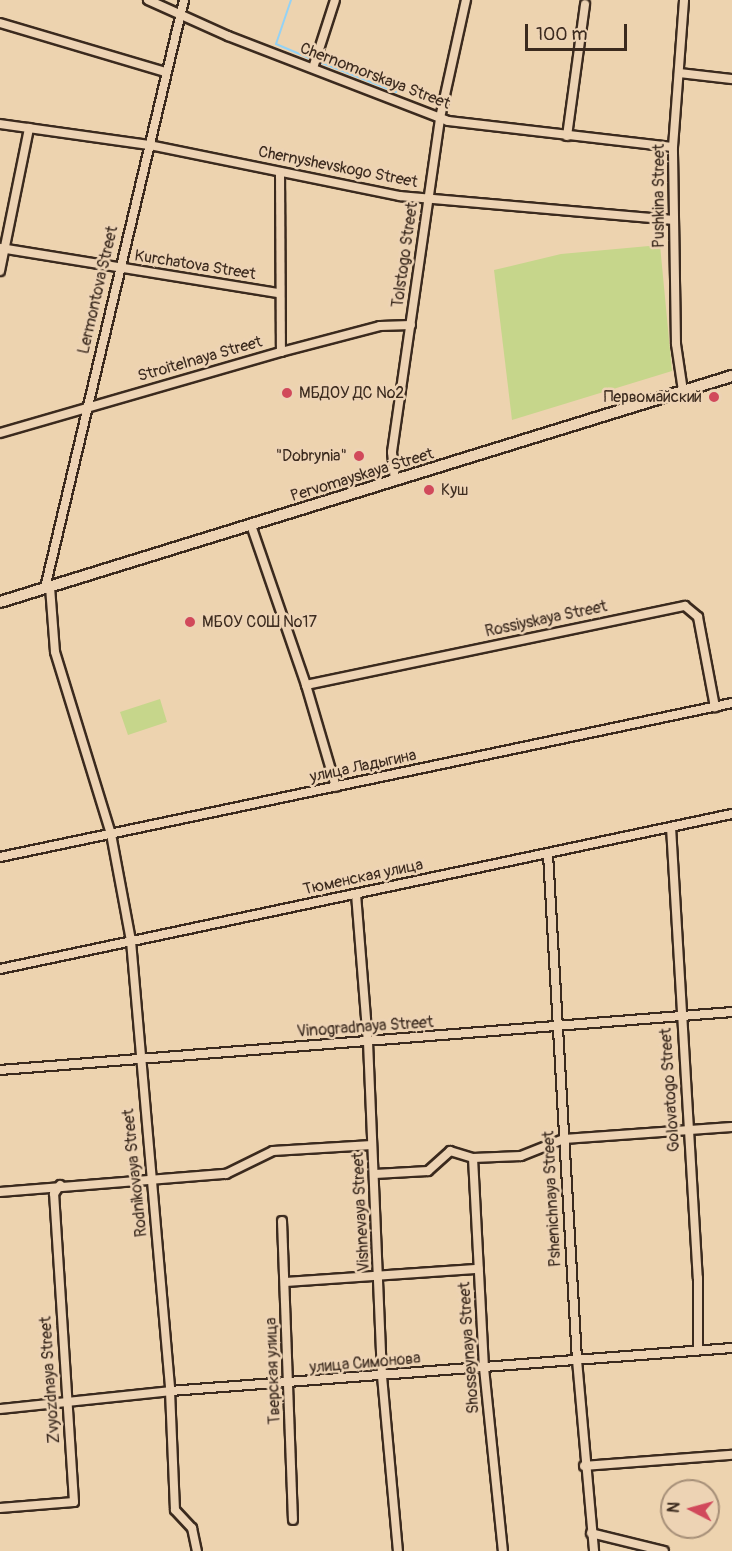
<!DOCTYPE html>
<meta charset="utf-8">
<style>
body{margin:0}
#map{position:relative;width:732px;height:1551px;overflow:hidden;background:#edd3af;font-family:Pangolin,sans-serif}
div>[style]{position:absolute}
[style*='--x']{left:calc(var(--x)*1px);top:calc(var(--y)*1px);width:calc(var(--w)*1px);rotate:calc(var(--a)*1deg)}
.green>*{inset:0;background:#c6d68b}
.stream>*{height:2px;margin:-1px;padding:0 1px;transform-origin:1px;border-radius:1px;background:#94d2f5}
.roads{filter:drop-shadow(2px 0 #3b2a1e) drop-shadow(-2px 0 #3b2a1e) drop-shadow(0 2px #3b2a1e) drop-shadow(0 -2px #3b2a1e)}
.minor>*{height:8px;margin:-4px;padding:0 4px;transform-origin:4px;border-radius:4px;background:#edd3b4}
.tertiary>*{height:10px;margin:-5px;padding:0 5px;transform-origin:5px;border-radius:5px;background:#edd3b4}
.dots>*{width:16px;height:16px;translate:-50% -50%;box-sizing:border-box;border:3px solid #edd3b4;border-radius:50%}
span{translate:-50% -50%;white-space:nowrap;text-align:center;line-height:1.15;-webkit-text-stroke:5px #edd3b4;paint-order:stroke}
.street-label{font-size:16px;color:#3b2a1e}
.poi-label{font-size:16px;color:#3b2a1e}
.left{translate:0 -50%;text-align:left}
.right{translate:-100% -50%;text-align:right}
.north{position:absolute;left:660px;top:1479px;width:60px;height:60px;box-sizing:border-box;background:#edd3b4;border:2px solid #a68f78;border-radius:50%;rotate:276deg;font-size:16px;font-weight:700;line-height:24px;text-align:center;color:#3b2a1e}
.north::after{content:'';display:block;margin:auto;width:21px;height:27px;background:#d1495b;clip-path:polygon(50% 0,100% 100%,50% 72%,0 100%)}
.scale{position:absolute;left:525px;top:24px;width:102px;height:27px;box-sizing:border-box;border:3px solid #3b2a1e;border-top:0;padding-left:8px;font-size:18px;line-height:21px;white-space:nowrap;color:#3b2a1e;-webkit-text-stroke:4px #edd3b4;paint-order:stroke}
</style>
<div id="map">
<div class="green">
<i style="clip-path:polygon(660px 245px,672px 371px,512px 420px,494px 270px,561px 254px)"></i>
<i style="clip-path:polygon(160px 699px,167px 722px,128px 735px,120px 712px)"></i>
</div>
<div class="stream">
<i style="--x:291;--y:0;--w:46;--a:108.8"></i>
<i style="--x:276;--y:44;--w:39;--a:23"></i>
<i style="--x:317;--y:61;--w:85;--a:21.4"></i>
<i style="--x:396;--y:92;--w:11;--a:-52"></i>
</div>
<div class="roads">
<div class="minor">
<i style="--x:148;--y:0;--w:88;--a:24.2"></i>
<i style="--x:228;--y:36;--w:236;--a:21.1"></i>
<i style="--x:448;--y:121;--w:226;--a:6.6"></i>
<i style="--x:0;--y:23;--w:172;--a:16.5"></i>
<i style="--x:313;--y:68;--w:71;--a:-72.1"></i>
<i style="--x:679;--y:73;--w:53;--a:6.5"></i>
<i style="--x:0;--y:124;--w:150;--a:8"></i>
<i style="--x:149;--y:145;--w:256;--a:11.5"></i>
<i style="--x:400;--y:196;--w:274;--a:5"></i>
<i style="--x:567;--y:136;--w:133;--a:-82.2"></i>
<i style="--x:280;--y:172;--w:180;--a:89.7"></i>
<i style="--x:0;--y:248;--w:282;--a:9.2"></i>
<i style="--x:0;--y:271;--w:146;--a:-78.5"></i>
<i style="--x:683;--y:391;--w:48;--a:-98.5"></i>
<i style="--x:676;--y:344;--w:197;--a:-90.9"></i>
<i style="--x:673;--y:147;--w:147;--a:-85.7"></i>
<i style="--x:0;--y:433;--w:292;--a:-16.1"></i>
<i style="--x:281;--y:352;--w:102;--a:-14.7"></i>
<i style="--x:380;--y:326;--w:31;--a:-2"></i>
<i style="--x:395;--y:481;--w:29;--a:-96"></i>
<i style="--x:392;--y:452;--w:337;--a:-81.8"></i>
<i style="--x:440;--y:118;--w:121;--a:-77.6"></i>
<i style="--x:251;--y:525;--w:169;--a:71"></i>
<i style="--x:306;--y:685;--w:106;--a:73.6"></i>
<i style="--x:50;--y:587;--w:65;--a:85.6"></i>
<i style="--x:55;--y:652;--w:190;--a:72.9"></i>
<i style="--x:111;--y:834;--w:109;--a:79.4"></i>
<i style="--x:131;--y:941;--w:452;--a:85"></i>
<i style="--x:170;--y:1391;--w:119;--a:87.6"></i>
<i style="--x:175;--y:1510;--w:25;--a:47"></i>
<i style="--x:192;--y:1528;--w:24;--a:78"></i>
<i style="--x:45;--y:588;--w:604;--a:-76.7"></i>
<i style="--x:306;--y:685;--w:387;--a:-11.8"></i>
<i style="--x:685;--y:606;--w:17;--a:40"></i>
<i style="--x:698;--y:617;--w:92;--a:79.3"></i>
<i style="--x:671;--y:827;--w:452;--a:86.6"></i>
<i style="--x:698;--y:1278;--w:72;--a:90"></i>
<i style="--x:548;--y:854;--w:507;--a:86.72"></i>
<i style="--x:577;--y:1360;--w:192;--a:84.9"></i>
<i style="--x:0;--y:857;--w:748;--a:-11.88"></i>
<i style="--x:356;--y:894;--w:148;--a:85.4"></i>
<i style="--x:368;--y:1042;--w:334;--a:87.6"></i>
<i style="--x:382;--y:1376;--w:176;--a:84.8"></i>
<i style="--x:0;--y:969;--w:748;--a:-11.96"></i>
<i style="--x:0;--y:1070;--w:734;--a:-4.53"></i>
<i style="--x:473;--y:1158;--w:210;--a:87"></i>
<i style="--x:484;--y:1368;--w:184;--a:84.1"></i>
<i style="--x:375;--y:1174;--w:53;--a:-3.2"></i>
<i style="--x:428;--y:1171;--w:30;--a:-42"></i>
<i style="--x:450;--y:1151;--w:24;--a:17"></i>
<i style="--x:473;--y:1158;--w:48;--a:-2.4"></i>
<i style="--x:521;--y:1156;--w:46;--a:-21.6"></i>
<i style="--x:564;--y:1139;--w:168;--a:-4.1"></i>
<i style="--x:0;--y:1192;--w:227;--a:-4.6"></i>
<i style="--x:226;--y:1174;--w:52;--a:-26.1"></i>
<i style="--x:273;--y:1151;--w:99;--a:-3.5"></i>
<i style="--x:282;--y:1221;--w:299;--a:87.9"></i>
<i style="--x:286;--y:1282;--w:193;--a:-3.9"></i>
<i style="--x:0;--y:1409;--w:171;--a:-6"></i>
<i style="--x:170;--y:1391;--w:564;--a:-4.38"></i>
<i style="--x:584;--y:1466;--w:148;--a:-4.3"></i>
<i style="--x:0;--y:1508;--w:74;--a:-4.6"></i>
<i style="--x:74;--y:1502;--w:309;--a:-93.7"></i>
<i style="--x:54;--y:1194;--w:11;--a:-56"></i>
<i style="--x:591;--y:1533;--w:75;--a:13.9"></i>
</div>
<div class="tertiary">
<i style="--x:0;--y:602;--w:766;--a:-17.16"></i>
</div>
</div>
<div class="dots">
<i style="left:287px;top:393px;background:#d1495b"></i>
<i style="left:714px;top:397px;background:#d1495b"></i>
<i style="left:359px;top:456px;background:#d1495b"></i>
<i style="left:429px;top:490px;background:#d1495b"></i>
<i style="left:190px;top:622px;background:#d1495b"></i>
</div>
<div class="street-label">
<span style="left:375px;top:76px;rotate:21deg">Chernomorskaya Street</span>
<span style="left:338px;top:167px;rotate:11deg">Chernyshevskogo Street</span>
<span style="left:659px;top:196px;rotate:-90deg">Pushkina Street</span>
<span style="left:405px;top:255px;rotate:-82deg">Tolstogo Street</span>
<span style="left:195px;top:265px;rotate:9deg">Kurchatova Street</span>
<span style="left:98px;top:290px;rotate:-77deg">Lermontova Street</span>
<span style="left:200px;top:359px;rotate:-16deg">Stroitelnaya Street</span>
<span style="left:362px;top:475px;rotate:-17deg">Pervomayskaya Street</span>
<span style="left:546px;top:619px;rotate:-12deg">Rossiyskaya Street</span>
<span style="left:363px;top:766px;rotate:-12deg">улица Ладыгина</span>
<span style="left:363px;top:877px;rotate:-12deg">Тюменская улица</span>
<span style="left:365px;top:1027px;rotate:-4deg">Vinogradnaya Street</span>
<span style="left:670px;top:1090px;rotate:-94deg">Golovatogo Street</span>
<span style="left:135px;top:1173px;rotate:-96deg">Rodnikovaya Street</span>
<span style="left:552px;top:1199px;rotate:-93deg">Pshenichnaya Street</span>
<span style="left:361px;top:1212px;rotate:-93deg">Vishnevaya Street</span>
<span style="left:469px;top:1348px;rotate:-94deg">Shosseynaya Street</span>
<span style="left:365px;top:1363px;rotate:-5deg">улица Симонова</span>
<span style="left:273px;top:1371px;rotate:-92deg">Тверская улица</span>
<span style="left:50px;top:1380px;rotate:-94deg">Zvyozdnaya Street</span>
</div>
<div class="poi-label">
<span class="left" style="left:299px;top:393px">МБДОУ ДС №2</span>
<span class="right" style="left:702px;top:397px">Первомайский</span>
<span class="right" style="left:347px;top:456px">"Dobrynia"</span>
<span class="left" style="left:441px;top:490px">Куш</span>
<span class="left" style="left:202px;top:622px">МБОУ СОШ №17</span>
</div>
<div class="north">N</div>
<div class="scale">100 m</div>
</div>
